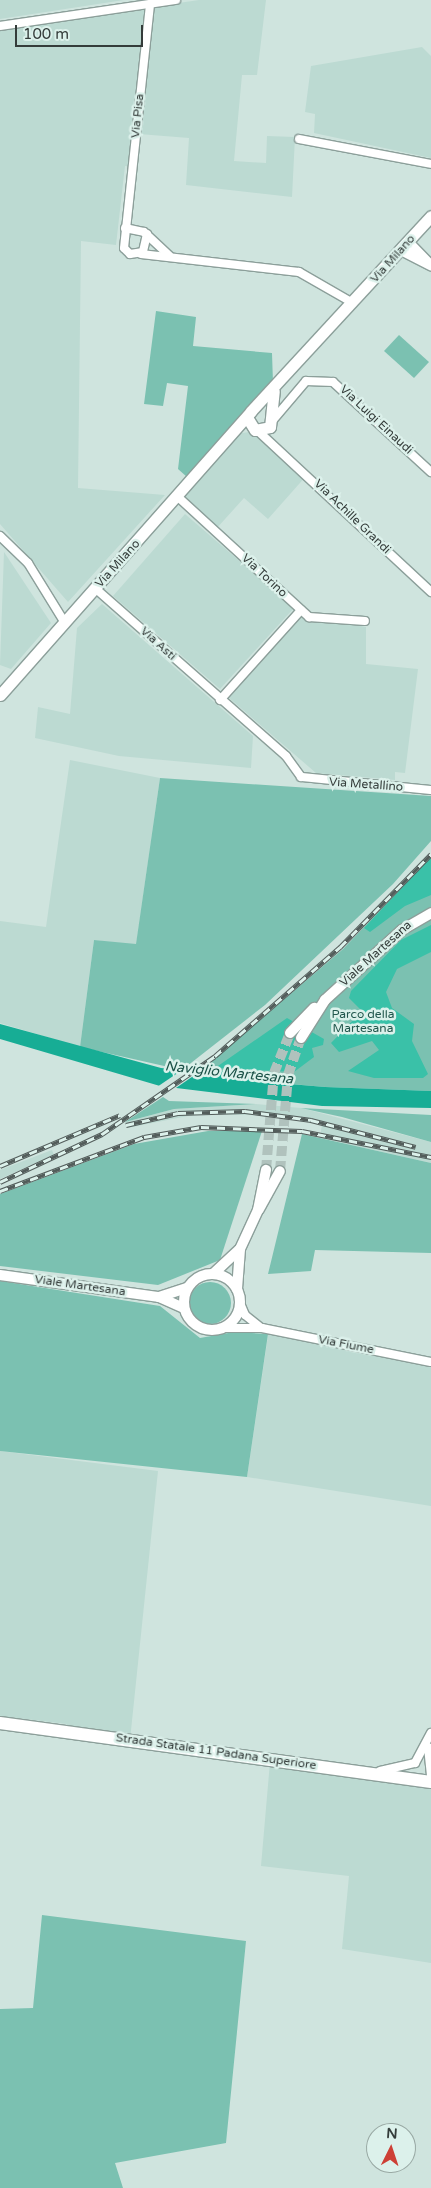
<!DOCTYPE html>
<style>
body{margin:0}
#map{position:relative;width:431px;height:2188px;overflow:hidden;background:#cfe4de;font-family:"Varela Round",sans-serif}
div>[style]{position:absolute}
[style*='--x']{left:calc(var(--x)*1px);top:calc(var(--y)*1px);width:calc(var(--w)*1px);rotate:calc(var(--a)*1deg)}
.built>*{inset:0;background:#bcdad2}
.green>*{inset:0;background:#7bc1b1}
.round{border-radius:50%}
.forest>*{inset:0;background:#3ac1a8}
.water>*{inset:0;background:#17ad95}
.pier>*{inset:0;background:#cfe4de}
.tertiary-tunnel>*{height:10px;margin-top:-5px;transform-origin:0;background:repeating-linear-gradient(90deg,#b0c2bd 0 10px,transparent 0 15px)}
.roads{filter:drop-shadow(1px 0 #8c9f9a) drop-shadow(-1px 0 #8c9f9a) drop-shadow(0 1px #8c9f9a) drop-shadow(0 -1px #8c9f9a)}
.minor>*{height:8px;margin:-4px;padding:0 4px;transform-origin:4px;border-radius:4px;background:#fff}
.tertiary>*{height:10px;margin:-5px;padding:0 5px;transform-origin:5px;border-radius:5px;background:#fff}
.tertiary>.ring{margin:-5px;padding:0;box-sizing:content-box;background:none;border:10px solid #fff;border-radius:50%}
.secondary>*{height:11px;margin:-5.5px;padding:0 5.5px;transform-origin:5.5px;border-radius:5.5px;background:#fff}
.primary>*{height:12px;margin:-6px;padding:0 6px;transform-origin:6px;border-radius:6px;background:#fff}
.rail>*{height:4.5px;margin-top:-2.25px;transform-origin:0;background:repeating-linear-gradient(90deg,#dcf1eb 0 8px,#535d5b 0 16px);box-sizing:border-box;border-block:1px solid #535d5b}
span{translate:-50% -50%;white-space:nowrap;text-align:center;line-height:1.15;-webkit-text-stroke:5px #dcf1eb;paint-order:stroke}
.street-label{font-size:12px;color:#343c3a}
.park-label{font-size:12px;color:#23584e}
.water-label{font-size:14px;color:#1c5248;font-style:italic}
.north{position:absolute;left:366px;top:2123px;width:50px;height:50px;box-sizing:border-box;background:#dcf1eb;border:1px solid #99a9a4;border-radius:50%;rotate:4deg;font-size:14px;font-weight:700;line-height:20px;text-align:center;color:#343c3a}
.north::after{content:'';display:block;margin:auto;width:18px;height:22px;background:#cd4036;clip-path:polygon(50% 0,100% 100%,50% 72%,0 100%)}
.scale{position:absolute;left:15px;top:25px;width:128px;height:22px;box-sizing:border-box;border:2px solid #343c3a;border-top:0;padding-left:6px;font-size:15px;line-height:18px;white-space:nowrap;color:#343c3a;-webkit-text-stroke:4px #dcf1eb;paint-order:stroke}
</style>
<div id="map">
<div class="built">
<i style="clip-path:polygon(0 0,124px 0,0 19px)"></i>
<i style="clip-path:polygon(199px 0,266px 0,257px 75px,242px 75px,234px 161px,266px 163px,267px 136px,295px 137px,292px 197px,186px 185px,189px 138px,139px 134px,135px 167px,125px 166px,116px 245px,81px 241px,78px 488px,165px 495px,68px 602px,0 524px,0 29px)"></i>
<i style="clip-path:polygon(422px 47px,431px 56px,431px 158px,314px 133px,315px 114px,305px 112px,311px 66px)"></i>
<i style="clip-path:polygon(249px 432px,272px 442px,307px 475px,268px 519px,244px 498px,216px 529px,179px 497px,236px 434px)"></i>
<i style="clip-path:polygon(185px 514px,294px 608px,220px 689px,113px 596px)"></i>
<i style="clip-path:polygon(4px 552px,51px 623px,11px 669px,0 665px)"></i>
<i style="clip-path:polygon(102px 604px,253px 736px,251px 768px,119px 756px,35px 738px,38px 707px,70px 714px,77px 628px)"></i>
<i style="clip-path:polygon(301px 614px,366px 627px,366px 664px,418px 669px,405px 773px,395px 772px,395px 780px,316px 773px,228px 697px)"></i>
<i style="clip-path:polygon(70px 760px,160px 778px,136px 945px,94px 940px,80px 1047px,0 1023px,0 921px,46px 927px)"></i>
<i style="clip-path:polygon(256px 1104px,301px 1108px,431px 1142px,431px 1163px,320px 1138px,322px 1124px,272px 1115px,198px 1114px,127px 1128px,125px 1122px,174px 1109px)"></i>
<i style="clip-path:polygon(52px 1150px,54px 1155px,0 1179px,0 1170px)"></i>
<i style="clip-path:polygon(269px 1329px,431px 1362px,431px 1506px,247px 1477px)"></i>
<i style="clip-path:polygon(0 1451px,158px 1471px,130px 1740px,67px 1732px,67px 1724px,0 1716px)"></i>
<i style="clip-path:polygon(270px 1762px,431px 1785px,431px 1963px,342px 1949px,349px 1876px,261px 1866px)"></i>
</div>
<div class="green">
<i style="clip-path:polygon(156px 311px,196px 317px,193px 346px,272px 353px,273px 383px,187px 477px,178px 469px,188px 386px,167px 383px,163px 406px,144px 404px)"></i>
<i style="clip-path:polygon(399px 335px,429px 362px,414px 378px,384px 351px)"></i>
<i style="clip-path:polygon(160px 778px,431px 796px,431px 841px,393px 884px,265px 1005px,182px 1070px,80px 1047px,94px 940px,136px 944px)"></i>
<i style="clip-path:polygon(431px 857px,431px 1091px,325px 1087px,268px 1082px,268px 1077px,222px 1071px,199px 1072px,343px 949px)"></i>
<i style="clip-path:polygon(163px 1097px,169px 1101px,256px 1104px,174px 1109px,125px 1122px)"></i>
<i style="clip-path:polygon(301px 1108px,431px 1115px,431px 1142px,342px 1117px)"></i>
<i style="clip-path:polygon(208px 1131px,262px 1131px,220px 1260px,158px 1285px,0 1266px,0 1194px,134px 1144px)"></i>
<i style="clip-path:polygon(302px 1134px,431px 1163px,431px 1253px,315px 1250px,311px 1271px,268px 1274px)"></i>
<i style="clip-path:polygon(0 1281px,160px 1306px,200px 1338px,234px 1332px,268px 1334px,247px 1477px,0 1451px)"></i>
<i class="round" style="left:189px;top:1282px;width:42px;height:42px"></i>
<i style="clip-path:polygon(42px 1915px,246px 1941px,226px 2143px,115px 2163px,123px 2188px,0 2188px,0 2009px,33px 2008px)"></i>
</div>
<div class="forest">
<i style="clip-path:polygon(431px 857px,431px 895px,405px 906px,370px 932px,364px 928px)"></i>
<i style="clip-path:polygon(431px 925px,431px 952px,397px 969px,386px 992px,392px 1008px,414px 1024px,412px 1041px,428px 1074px,423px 1078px,374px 1078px,348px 1071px,379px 1050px,372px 1041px,339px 1052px,331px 1043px,362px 1011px,349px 998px,351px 991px,401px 940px)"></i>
<i style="clip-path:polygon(287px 1018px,324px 1039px,323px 1045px,312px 1048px,314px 1057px,294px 1072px,215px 1068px)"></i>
</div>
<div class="water">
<i style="clip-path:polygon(0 1024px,161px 1068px,217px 1074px,222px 1071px,255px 1075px,254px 1081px,325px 1087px,431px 1091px,431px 1108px,322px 1106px,160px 1086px,0 1039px)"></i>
</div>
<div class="pier">
<i style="clip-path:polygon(185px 1068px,202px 1070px,173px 1090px,157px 1087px)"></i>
</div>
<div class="tertiary-tunnel">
<i style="--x:266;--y:1170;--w:97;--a:-85.3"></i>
<i style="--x:274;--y:1073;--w:43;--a:-68.2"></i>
<i style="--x:280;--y:1171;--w:96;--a:-85.2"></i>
<i style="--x:288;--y:1075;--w:39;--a:-71"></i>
</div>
<div class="roads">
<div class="minor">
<i style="--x:0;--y:26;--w:178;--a:-8.4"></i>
<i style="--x:299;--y:139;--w:134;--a:10.7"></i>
<i style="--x:125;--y:228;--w:19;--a:12"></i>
<i style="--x:144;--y:232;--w:35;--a:43"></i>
<i style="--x:147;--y:234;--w:18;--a:103"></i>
<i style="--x:143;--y:252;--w:13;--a:171"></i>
<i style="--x:130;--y:254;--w:8;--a:-135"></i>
<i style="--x:124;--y:248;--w:245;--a:-83.9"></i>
<i style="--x:141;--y:254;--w:159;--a:6.5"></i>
<i style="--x:299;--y:272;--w:62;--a:29.9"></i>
<i style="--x:273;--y:420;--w:51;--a:-49.8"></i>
<i style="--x:306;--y:381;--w:27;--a:2"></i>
<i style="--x:333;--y:382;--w:133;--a:42.6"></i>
<i style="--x:259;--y:432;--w:235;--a:42.9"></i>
<i style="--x:178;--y:497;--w:178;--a:42.5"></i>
<i style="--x:309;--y:617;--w:56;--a:4.1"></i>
<i style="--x:0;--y:536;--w:39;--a:44"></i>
<i style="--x:28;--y:563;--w:70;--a:58.3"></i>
<i style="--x:96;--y:589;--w:253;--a:41.3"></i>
<i style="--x:286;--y:756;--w:26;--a:54"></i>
<i style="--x:301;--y:777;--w:131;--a:5.7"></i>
<i style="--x:220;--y:700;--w:121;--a:-48"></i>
<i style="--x:240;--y:1303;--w:13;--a:67"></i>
<i style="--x:245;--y:1315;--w:19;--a:39"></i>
<i style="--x:225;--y:1328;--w:37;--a:0"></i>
<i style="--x:262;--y:1328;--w:172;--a:11.4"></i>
<i style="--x:428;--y:1747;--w:29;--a:84"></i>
<i style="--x:380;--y:1771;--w:36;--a:-13"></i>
<i style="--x:415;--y:1763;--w:34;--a:-62"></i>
</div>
<div class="tertiary">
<i style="--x:408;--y:242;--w:30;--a:46"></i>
<i style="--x:401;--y:250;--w:34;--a:27"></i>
<i style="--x:290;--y:1033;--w:35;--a:-46"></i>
<i style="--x:301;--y:1038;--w:45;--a:-57.7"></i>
<i style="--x:325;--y:1000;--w:104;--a:-42.3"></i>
<i style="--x:402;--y:930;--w:34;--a:-30"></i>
<i style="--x:259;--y:1209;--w:43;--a:-61.1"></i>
<i class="ring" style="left:184px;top:1274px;width:46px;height:46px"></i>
<i style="--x:213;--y:1274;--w:35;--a:-43"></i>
<i style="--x:0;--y:1275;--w:161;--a:7.9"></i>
<i style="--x:159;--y:1297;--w:27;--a:24"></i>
<i style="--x:237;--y:1289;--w:40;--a:-85.7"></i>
<i style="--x:240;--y:1249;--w:43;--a:-65.2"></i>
<i style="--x:258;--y:1210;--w:41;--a:-78.7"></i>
<i style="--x:159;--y:1297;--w:29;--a:-18"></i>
</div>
<div class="secondary">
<i style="--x:248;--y:419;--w:13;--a:58"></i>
<i style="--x:255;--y:430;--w:15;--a:-11"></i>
<i style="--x:270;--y:427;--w:36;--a:-84"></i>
<i style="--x:0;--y:695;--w:379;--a:-48.5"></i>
<i style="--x:251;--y:411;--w:265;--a:-47.3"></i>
</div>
<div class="primary">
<i style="--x:0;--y:1723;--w:435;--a:7.8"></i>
</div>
</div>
<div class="rail">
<i style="--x:126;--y:1125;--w:53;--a:-13"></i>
<i style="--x:178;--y:1113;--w:67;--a:-1.7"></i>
<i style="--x:245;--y:1111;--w:67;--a:7.8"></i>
<i style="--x:311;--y:1120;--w:108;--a:14.4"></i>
<i style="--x:0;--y:1166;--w:130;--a:-23"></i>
<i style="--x:0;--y:1182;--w:113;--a:-25.2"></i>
<i style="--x:102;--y:1134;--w:137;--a:-34.6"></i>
<i style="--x:215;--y:1056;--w:166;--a:-41.1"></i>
<i style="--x:340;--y:947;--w:130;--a:-45.6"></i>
<i style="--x:0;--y:1191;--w:154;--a:-20.6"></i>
<i style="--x:144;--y:1137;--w:58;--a:-10"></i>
<i style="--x:201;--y:1127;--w:101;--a:2.3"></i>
<i style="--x:302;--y:1131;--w:132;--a:11.4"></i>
</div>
<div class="street-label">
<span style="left:138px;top:116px;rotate:-84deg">Via Pisa</span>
<span style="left:393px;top:259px;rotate:-48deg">Via Milano</span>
<span style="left:376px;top:420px;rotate:43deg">Via Luigi Einaudi</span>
<span style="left:352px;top:517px;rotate:44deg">Via Achille Grandi</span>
<span style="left:118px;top:564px;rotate:-48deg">Via Milano</span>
<span style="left:264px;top:576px;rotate:43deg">Via Torino</span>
<span style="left:158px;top:644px;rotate:42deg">Via Asti</span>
<span style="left:366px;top:785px;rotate:4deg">Via Metallino</span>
<span style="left:376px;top:954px;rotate:-42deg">Viale Martesana</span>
<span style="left:80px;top:1286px;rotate:8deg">Viale Martesana</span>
<span style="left:346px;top:1345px;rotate:11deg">Via Fiume</span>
<span style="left:216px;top:1752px;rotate:8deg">Strada Statale 11 Padana Superiore</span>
</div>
<div class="park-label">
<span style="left:363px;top:1022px">Parco della<br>Martesana</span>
</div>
<div class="water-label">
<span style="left:229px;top:1073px;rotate:6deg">Naviglio Martesana</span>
</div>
<div class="north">N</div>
<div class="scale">100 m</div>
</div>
